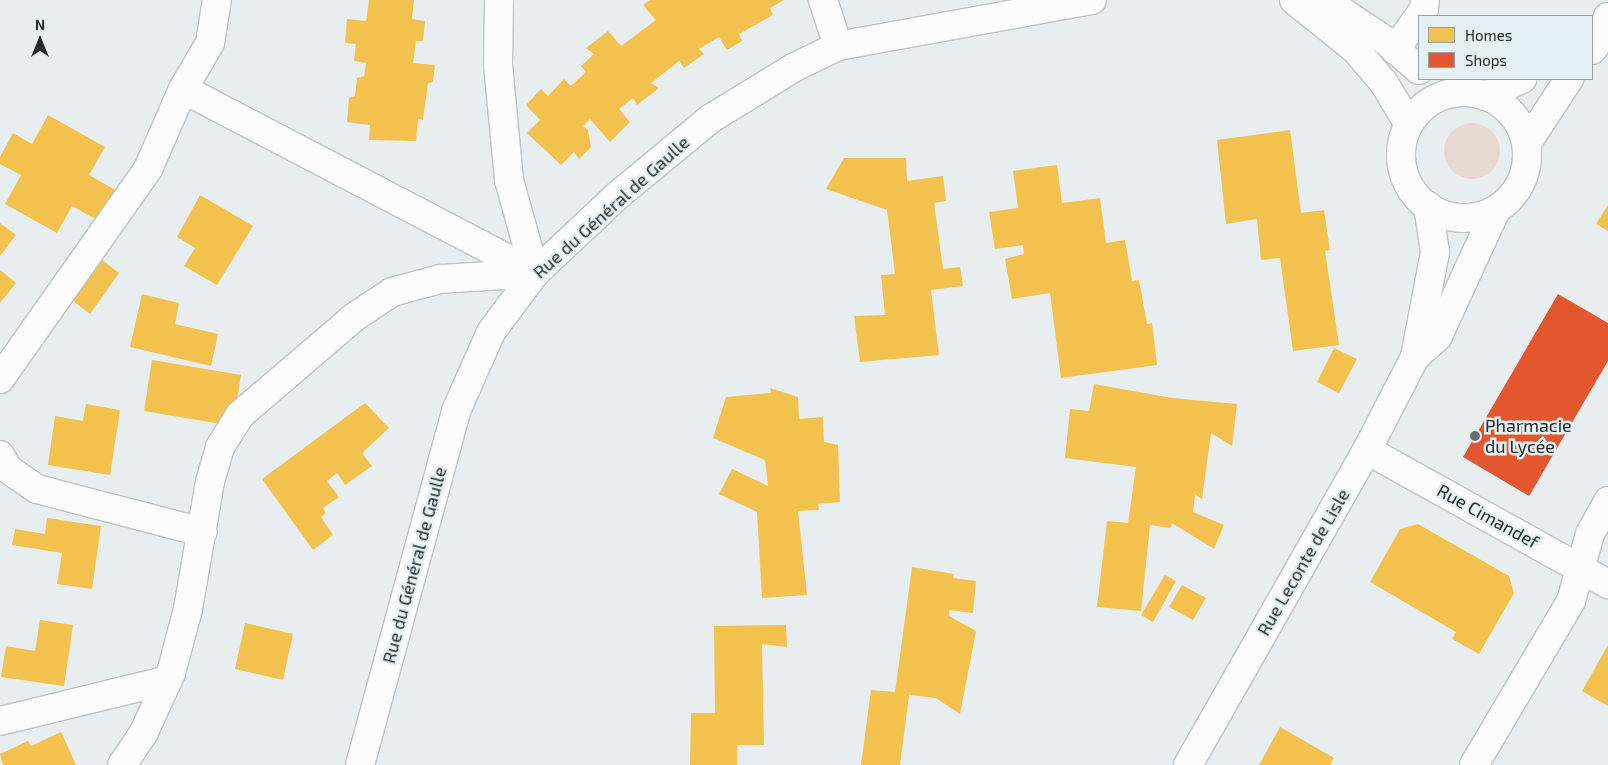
<!DOCTYPE html>
<meta charset="utf-8">
<style>
body{margin:0}
#map{position:relative;width:1608px;height:765px;overflow:hidden;background:#e8eef0;font-family:"Exo 2",sans-serif}
div>[style]{position:absolute}
[style*='--x']{left:calc(var(--x)*1px);top:calc(var(--y)*1px);width:calc(var(--w)*1px);rotate:calc(var(--a)*1deg)}
.green>*{inset:0;background:#e6d9d2}
.round{border-radius:50%}
.homes>*{inset:0;background:#f2c14e}
.shops>*{inset:0;background:#e4572e}
.roads{filter:drop-shadow(1px 0 #bec3c3) drop-shadow(-1px 0 #bec3c3) drop-shadow(0 1px #bec3c3) drop-shadow(0 -1px #bec3c3)}
.minor>*{height:28px;margin:-14px;padding:0 14px;transform-origin:14px;border-radius:14px;background:#fcfcfd}
.tertiary>*{height:28px;margin:-14px;padding:0 14px;transform-origin:14px;border-radius:14px;background:#fcfcfd}
.secondary>*{height:28px;margin:-14px;padding:0 14px;transform-origin:14px;border-radius:14px;background:#fcfcfd}
.secondary>.ring{margin:-14px;padding:0;box-sizing:content-box;background:none;border:28px solid #fcfcfd;border-radius:50%}
.dots>*{width:14px;height:14px;translate:-50% -50%;box-sizing:border-box;border:2px solid #e4f0f3;border-radius:50%}
span{translate:-50% -50%;white-space:nowrap;text-align:center;line-height:1.15;-webkit-text-stroke:5px #e4f0f3;paint-order:stroke}
.street-label{font-size:18px;color:#242929}
.poi-label{font-size:18px;color:#242929}
.left{translate:0 -50%;text-align:left}
.legend{position:absolute;left:1418px;top:15px;width:175px;height:65px;box-sizing:border-box;background:#e4f0f3;border:1px solid #97a0a2;margin:0;padding:6px 9px;list-style:none;font-size:15px;color:#242929}
.legend li{display:flex;align-items:center;gap:10px;height:25px}
.legend b{width:25px;border:1px solid #97a0a2}
.north{position:absolute;left:15px;top:15px;width:50px;height:50px;-webkit-text-stroke:4px #e4f0f3;paint-order:stroke;rotate:0deg;font-size:14px;font-weight:700;line-height:20px;text-align:center;color:#242929}
.north::after{content:'';display:block;margin:auto;width:18px;height:22px;background:#242929;clip-path:polygon(50% 0,100% 100%,50% 72%,0 100%)}
</style>
<div id="map">
<div class="green">
<i class="round" style="left:1444px;top:123px;width:56px;height:56px"></i>
</div>
<div class="homes">
<i style="clip-path:polygon(369px 0,414px 0,412px 19px,425px 21px,423px 41px,416px 41px,413px 63px,435px 65px,433px 82px,428px 83px,423px 120px,418px 119px,416px 141px,369px 140px,370px 125px,347px 122px,349px 98px,355px 96px,357px 78px,364px 76px,366px 63px,354px 61px,356px 44px,345px 43px,347px 19px,366px 21px)"></i>
<i style="clip-path:polygon(650px 0,784px 0,770px 8px,773px 15px,739px 34px,742px 41px,727px 50px,719px 37px,699px 49px,704px 54px,684px 68px,679px 61px,651px 83px,659px 88px,637px 105px,633px 98px,619px 109px,630px 122px,610px 142px,590px 119px,583px 126px,588px 130px,591px 147px,579px 159px,574px 152px,561px 165px,527px 133px,540px 120px,526px 105px,541px 89px,548px 96px,564px 79px,571px 86px,586px 72px,581px 66px,594px 54px,586px 48px,608px 31px,621px 46px,656px 20px,643px 5px)"></i>
<i style="clip-path:polygon(48px 115px,105px 147px,89px 175px,117px 191px,99px 221px,72px 206px,57px 233px,5px 204px,21px 175px,0 164px,0 157px,13px 133px,32px 144px)"></i>
<i style="clip-path:polygon(1290px 130px,1301px 213px,1324px 210px,1330px 250px,1325px 251px,1339px 345px,1293px 351px,1280px 258px,1261px 260px,1257px 219px,1226px 224px,1217px 140px)"></i>
<i style="clip-path:polygon(844px 158px,906px 158px,907px 181px,943px 176px,946px 201px,934px 203px,943px 269px,960px 267px,963px 286px,931px 290px,939px 355px,860px 362px,854px 316px,885px 315px,881px 275px,895px 274px,887px 210px,826px 189px)"></i>
<i style="clip-path:polygon(1057px 165px,1062px 203px,1100px 198px,1106px 243px,1125px 240px,1132px 281px,1139px 280px,1147px 324px,1152px 323px,1157px 365px,1061px 378px,1050px 293px,1012px 299px,1005px 259px,1024px 254px,1023px 245px,995px 249px,989px 212px,1018px 208px,1013px 171px)"></i>
<i style="clip-path:polygon(200px 195px,253px 226px,217px 285px,184px 266px,195px 248px,177px 237px)"></i>
<i style="clip-path:polygon(1608px 205px,1608px 231px,1596px 224px)"></i>
<i style="clip-path:polygon(0 223px,16px 235px,0 256px)"></i>
<i style="clip-path:polygon(101px 259px,119px 273px,90px 314px,73px 301px)"></i>
<i style="clip-path:polygon(0 270px,16px 283px,0 303px)"></i>
<i style="clip-path:polygon(142px 294px,179px 303px,175px 324px,218px 334px,211px 366px,130px 347px)"></i>
<i style="clip-path:polygon(1334px 348px,1357px 359px,1339px 393px,1317px 382px)"></i>
<i style="clip-path:polygon(152px 360px,241px 375px,233px 426px,144px 411px)"></i>
<i style="clip-path:polygon(1094px 384px,1172px 398px,1237px 404px,1232px 446px,1211px 433px,1202px 499px,1195px 494px,1193px 512px,1224px 525px,1214px 549px,1172px 523px,1170px 528px,1150px 525px,1141px 611px,1097px 607px,1107px 521px,1128px 523px,1136px 467px,1065px 458px,1070px 409px,1089px 411px)"></i>
<i style="clip-path:polygon(770px 388px,798px 397px,799px 419px,823px 417px,824px 442px,838px 445px,840px 502px,818px 504px,819px 510px,798px 511px,807px 595px,762px 598px,757px 512px,719px 494px,732px 469px,768px 486px,765px 460px,713px 438px,726px 397px,771px 393px)"></i>
<i style="clip-path:polygon(365px 403px,389px 428px,362px 453px,372px 466px,345px 485px,337px 473px,327px 481px,339px 497px,323px 508px,326px 513px,321px 517px,333px 535px,313px 550px,262px 479px)"></i>
<i style="clip-path:polygon(86px 404px,120px 410px,110px 475px,48px 465px,55px 416px,83px 421px)"></i>
<i style="clip-path:polygon(47px 518px,101px 526px,92px 589px,57px 584px,62px 553px,12px 545px,15px 529px,45px 534px)"></i>
<i style="clip-path:polygon(1418px 524px,1509px 576px,1514px 593px,1479px 654px,1452px 639px,1456px 632px,1370px 582px,1400px 529px)"></i>
<i style="clip-path:polygon(912px 567px,954px 574px,953px 578px,976px 581px,973px 613px,949px 610px,949px 616px,976px 631px,960px 714px,936px 698px,909px 695px,900px 765px,861px 765px,871px 690px,895px 692px)"></i>
<i style="clip-path:polygon(1165px 575px,1176px 581px,1153px 622px,1141px 615px)"></i>
<i style="clip-path:polygon(1182px 585px,1206px 598px,1193px 620px,1169px 607px)"></i>
<i style="clip-path:polygon(40px 620px,73px 625px,64px 686px,1px 677px,6px 646px,35px 651px)"></i>
<i style="clip-path:polygon(245px 623px,293px 634px,283px 680px,235px 669px)"></i>
<i style="clip-path:polygon(786px 625px,787px 647px,762px 644px,764px 745px,737px 745px,737px 765px,690px 765px,691px 713px,715px 713px,714px 626px)"></i>
<i style="clip-path:polygon(1608px 645px,1608px 706px,1582px 691px)"></i>
<i style="clip-path:polygon(1280px 727px,1334px 758px,1330px 765px,1259px 765px)"></i>
<i style="clip-path:polygon(61px 732px,76px 765px,3px 765px,0 754px,28px 741px,31px 746px)"></i>
</div>
<div class="shops">
<i style="clip-path:polygon(1558px 294px,1608px 323px,1608px 361px,1529px 496px,1463px 457px)"></i>
</div>
<div class="roads">
<div class="minor">
<i style="--x:499;--y:0;--w:65;--a:90.9"></i>
<i style="--x:498;--y:65;--w:116;--a:84.5"></i>
<i style="--x:509;--y:180;--w:97;--a:74.4"></i>
<i style="--x:823;--y:0;--w:48;--a:71.9"></i>
<i style="--x:1395;--y:50;--w:50;--a:-54.7"></i>
<i style="--x:1424;--y:9;--w:9;--a:-84"></i>
<i style="--x:183;--y:89;--w:397;--a:27.6"></i>
<i style="--x:0;--y:379;--w:257;--a:-54.8"></i>
<i style="--x:148;--y:169;--w:87;--a:-66.4"></i>
<i style="--x:183;--y:89;--w:53;--a:-59.6"></i>
<i style="--x:210;--y:43;--w:44;--a:-80.8"></i>
<i style="--x:1367;--y:450;--w:276;--a:29.1"></i>
<i style="--x:0;--y:455;--w:16;--a:60"></i>
<i style="--x:8;--y:469;--w:35;--a:35"></i>
<i style="--x:37;--y:489;--w:171;--a:14.6"></i>
<i style="--x:0;--y:721;--w:173;--a:-13.7"></i>
<i style="--x:122;--y:765;--w:40;--a:-56"></i>
<i style="--x:144;--y:732;--w:65;--a:-65.4"></i>
<i style="--x:171;--y:673;--w:66;--a:-75.1"></i>
<i style="--x:188;--y:609;--w:129;--a:-80.2"></i>
<i style="--x:210;--y:482;--w:36;--a:-74"></i>
<i style="--x:220;--y:447;--w:38;--a:-58"></i>
<i style="--x:240;--y:415;--w:149;--a:-40.6"></i>
<i style="--x:353;--y:318;--w:47;--a:-33.7"></i>
<i style="--x:392;--y:292;--w:50;--a:-15.2"></i>
<i style="--x:440;--y:279;--w:95;--a:-3.6"></i>
<i style="--x:1474;--y:765;--w:191;--a:-59.4"></i>
<i style="--x:1571;--y:601;--w:70;--a:-74.2"></i>
<i style="--x:1590;--y:534;--w:38;--a:-61"></i>
</div>
<div class="tertiary">
<i style="--x:1415;--y:357;--w:31;--a:-42"></i>
<i style="--x:1438;--y:336;--w:139;--a:-65.3"></i>
<i style="--x:1188;--y:765;--w:362;--a:-60.4"></i>
<i style="--x:1367;--y:450;--w:105;--a:-62.7"></i>
<i style="--x:1415;--y:357;--w:107;--a:-79.2"></i>
<i style="--x:1435;--y:252;--w:47;--a:-98.7"></i>
</div>
<div class="secondary">
<i style="--x:1294;--y:0;--w:78;--a:38.8"></i>
<i style="--x:1355;--y:49;--w:45;--a:49.5"></i>
<i style="--x:1384;--y:83;--w:47;--a:59"></i>
<i style="--x:1309;--y:0;--w:37;--a:20"></i>
<i style="--x:1344;--y:13;--w:50;--a:33.7"></i>
<i style="--x:1386;--y:41;--w:44;--a:41.3"></i>
<i style="--x:1592;--y:50;--w:15;--a:-53"></i>
<i style="--x:1601;--y:38;--w:22;--a:-72"></i>
<i class="ring" style="left:1401px;top:92px;width:98px;height:98px"></i>
<i style="--x:1485;--y:96;--w:41;--a:-24.7"></i>
<i style="--x:1527;--y:143;--w:77;--a:-56.7"></i>
<i style="--x:360;--y:765;--w:367;--a:-74.8"></i>
<i style="--x:456;--y:411;--w:86;--a:-66.1"></i>
<i style="--x:491;--y:332;--w:74;--a:-53.3"></i>
<i style="--x:535;--y:273;--w:112;--a:-43.2"></i>
<i style="--x:617;--y:196;--w:121;--a:-39.6"></i>
<i style="--x:710;--y:119;--w:100;--a:-31.5"></i>
<i style="--x:795;--y:67;--w:48;--a:-26"></i>
<i style="--x:838;--y:46;--w:258;--a:-10.3"></i>
</div>
</div>
<div class="dots">
<i style="left:1475px;top:436px;background:#696e6f"></i>
</div>
<div class="street-label">
<span style="left:611px;top:207px;rotate:-42deg">Rue du Général de Gaulle</span>
<span style="left:1488px;top:516px;rotate:29deg">Rue Cimandef</span>
<span style="left:1303px;top:562px;rotate:-60deg">Rue Leconte de Lisle</span>
<span style="left:414px;top:565px;rotate:-75deg">Rue du Général de Gaulle</span>
</div>
<div class="poi-label">
<span class="left" style="left:1485px;top:436px">Pharmacie<br>du Lycée</span>
</div>
<ul class="legend">
<li><b style="height:14px;background:#f2c14e"></b>Homes</li>
<li><b style="height:14px;background:#e4572e"></b>Shops</li>
</ul>
<div class="north">N</div>
</div>
